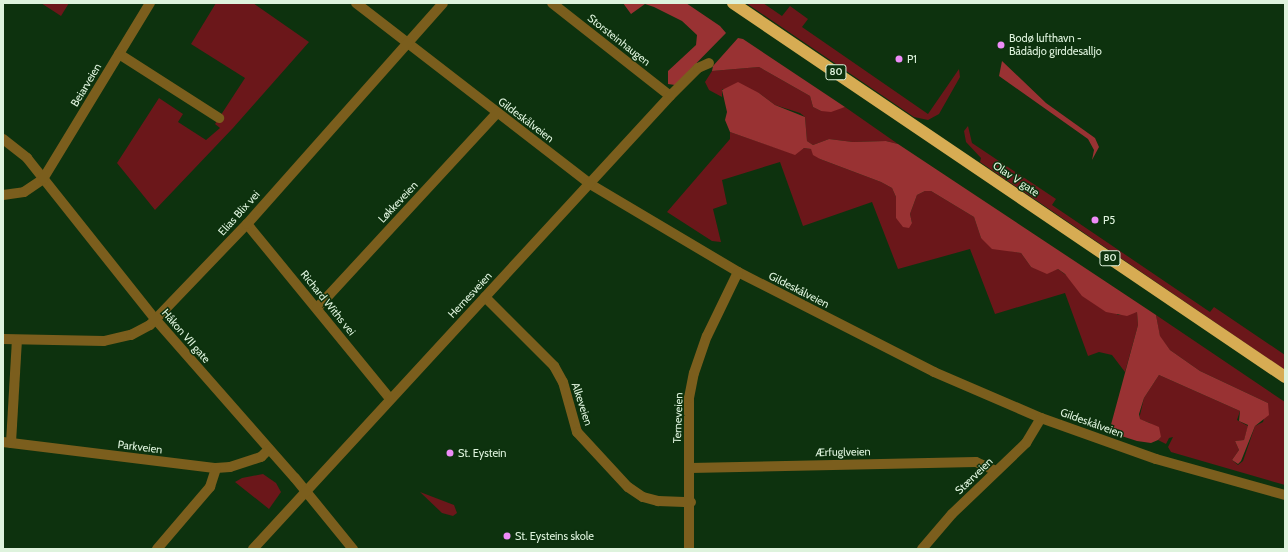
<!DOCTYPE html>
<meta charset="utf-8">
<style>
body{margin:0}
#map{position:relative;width:1288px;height:552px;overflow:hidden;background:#0d320e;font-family:Cabin,sans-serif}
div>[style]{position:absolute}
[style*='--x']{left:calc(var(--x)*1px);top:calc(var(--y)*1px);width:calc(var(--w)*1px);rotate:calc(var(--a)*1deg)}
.green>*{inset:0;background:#6b171a}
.forest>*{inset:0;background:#993233}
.street>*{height:10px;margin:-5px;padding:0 5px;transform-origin:5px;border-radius:5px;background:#7b5e1d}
.highway>*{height:12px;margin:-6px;padding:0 6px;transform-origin:6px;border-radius:6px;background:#d7ac53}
.dots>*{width:11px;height:11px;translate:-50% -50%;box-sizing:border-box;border:2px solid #0d320e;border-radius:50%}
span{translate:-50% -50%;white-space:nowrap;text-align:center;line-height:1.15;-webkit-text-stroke:3px #0d320e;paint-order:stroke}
.shield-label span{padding:1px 3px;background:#0d320e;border:1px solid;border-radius:3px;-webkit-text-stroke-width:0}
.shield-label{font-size:10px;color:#def3dd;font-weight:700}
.poi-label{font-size:11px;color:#def3dd}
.left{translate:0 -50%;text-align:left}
.street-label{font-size:11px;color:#def3dd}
.frame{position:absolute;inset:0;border:4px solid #def3dd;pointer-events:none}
</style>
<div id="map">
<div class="green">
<i style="clip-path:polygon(41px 3px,69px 3px,61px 16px)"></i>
<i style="clip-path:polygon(216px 3px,253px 3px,309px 42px,233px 128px,155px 210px,117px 163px,159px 98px,183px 114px,178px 122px,206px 140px,220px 128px,215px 124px,245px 78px,191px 44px)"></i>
<i style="clip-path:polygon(746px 3px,763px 3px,782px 16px,790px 6px,808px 19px,802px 27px,928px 114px,959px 69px,960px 77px,939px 114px,928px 120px,914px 117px)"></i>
<i style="clip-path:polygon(759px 67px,810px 96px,813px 107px,821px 111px,845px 107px,898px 144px,886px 141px,853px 142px,829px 139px,813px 145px,807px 141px,805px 117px,800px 113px,775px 105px,759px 93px,722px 89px,722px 97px,709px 90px,705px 82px,712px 71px)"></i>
<i style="clip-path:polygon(968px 126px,972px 143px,1056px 199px,1052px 205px,1210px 312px,1214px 307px,1285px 355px,1285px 370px,980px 162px,981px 158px,966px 142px,964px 131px)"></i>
<i style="clip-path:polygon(730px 132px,794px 154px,804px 148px,811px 149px,820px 159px,881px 182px,892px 188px,896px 197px,896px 218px,912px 223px,910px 214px,917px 195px,925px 191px,931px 191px,974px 217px,981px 238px,1010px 251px,1021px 253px,1031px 267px,1052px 271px,1058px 269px,1118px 315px,1137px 312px,1138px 325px,1125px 372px,1112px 355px,1099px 352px,1088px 356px,1065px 293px,995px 314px,970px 249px,898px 269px,872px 202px,803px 226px,780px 162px,722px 180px,727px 204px,713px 209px,721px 242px,712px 241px,667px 212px,730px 139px)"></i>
<i style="clip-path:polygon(1156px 315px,1285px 402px,1285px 485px,1171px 452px,1168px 447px,1173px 437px,1169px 438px,1166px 444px,1158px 440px,1161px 437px,1150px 423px,1139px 419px,1144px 398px,1159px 375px,1240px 411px,1237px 420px,1248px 426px,1244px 440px,1235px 441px,1239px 450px,1232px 460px,1238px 465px,1243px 461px,1255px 426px,1263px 422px,1268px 403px,1200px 371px,1170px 350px,1160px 337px)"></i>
<i style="clip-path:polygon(263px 474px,276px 483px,281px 492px,269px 509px,235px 482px,242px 478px)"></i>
<i style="clip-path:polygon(420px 492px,454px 505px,457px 513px,453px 516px,442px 513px)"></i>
</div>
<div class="forest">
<i style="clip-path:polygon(623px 3px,686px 3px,720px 26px,726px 33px,675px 85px,668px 84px,668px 71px,696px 45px,697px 35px,682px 21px,654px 7px,645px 4px,631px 14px)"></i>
<i style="clip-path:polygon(738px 38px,743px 39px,845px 107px,831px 112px,821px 111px,813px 107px,810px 96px,759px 67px,712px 71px,713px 66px)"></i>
<i style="clip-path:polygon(1002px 61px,1046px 103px,1095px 138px,1099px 147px,1092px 160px,1094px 150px,1088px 139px,999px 76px)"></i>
<i style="clip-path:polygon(738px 82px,759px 93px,775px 105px,805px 117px,807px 141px,813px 145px,829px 139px,853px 142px,886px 141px,898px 144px,1156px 315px,1160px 336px,1170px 350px,1200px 371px,1268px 403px,1269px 415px,1255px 426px,1241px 461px,1238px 464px,1232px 460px,1239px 450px,1235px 441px,1244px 440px,1248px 425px,1239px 421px,1240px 411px,1159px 375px,1144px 398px,1139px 414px,1140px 419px,1159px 427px,1161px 437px,1158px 440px,1151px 443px,1137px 441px,1109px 432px,1138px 325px,1137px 312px,1127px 316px,1106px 312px,1082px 296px,1065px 274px,1058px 269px,1047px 274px,1031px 267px,1021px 253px,992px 249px,981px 238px,974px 217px,931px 191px,925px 191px,917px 195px,910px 214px,912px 223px,909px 228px,903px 227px,896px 218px,896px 197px,892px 188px,881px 182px,820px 159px,813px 155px,811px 149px,804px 148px,795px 155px,730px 132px,725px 120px,727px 112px,722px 90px)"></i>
</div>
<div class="street">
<i style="--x:356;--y:3;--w:296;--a:37.7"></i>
<i style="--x:590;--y:184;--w:172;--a:30.7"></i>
<i style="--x:738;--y:272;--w:220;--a:27"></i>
<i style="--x:934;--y:372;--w:116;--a:23.3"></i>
<i style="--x:1041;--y:418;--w:122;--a:19.6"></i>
<i style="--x:1156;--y:459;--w:134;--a:15.6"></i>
<i style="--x:552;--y:3;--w:150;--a:38.2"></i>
<i style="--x:119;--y:54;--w:119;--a:32.6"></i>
<i style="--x:3;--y:139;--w:31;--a:38"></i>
<i style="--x:27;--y:158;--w:207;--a:51.5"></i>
<i style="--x:156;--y:320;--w:210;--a:48.7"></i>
<i style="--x:295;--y:478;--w:92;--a:50.8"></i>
<i style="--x:3;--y:195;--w:21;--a:-8"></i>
<i style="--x:24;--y:192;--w:23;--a:-34"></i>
<i style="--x:43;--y:179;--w:206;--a:-58.7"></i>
<i style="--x:247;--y:224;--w:226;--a:50.7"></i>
<i style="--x:485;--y:297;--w:98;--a:45"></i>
<i style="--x:554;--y:366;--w:18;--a:61"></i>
<i style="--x:563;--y:382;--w:52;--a:74.4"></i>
<i style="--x:577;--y:432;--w:75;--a:47.2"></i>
<i style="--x:628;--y:487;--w:18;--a:34"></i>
<i style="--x:643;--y:497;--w:16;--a:15"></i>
<i style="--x:658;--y:501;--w:33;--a:2"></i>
<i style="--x:317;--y:308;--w:265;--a:-47.3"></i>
<i style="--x:3;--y:339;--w:101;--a:1.1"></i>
<i style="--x:104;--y:341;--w:28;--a:-13"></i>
<i style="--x:131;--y:335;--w:21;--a:-28"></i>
<i style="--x:150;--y:325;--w:140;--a:-46.2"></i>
<i style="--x:247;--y:224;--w:295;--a:-48.4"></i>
<i style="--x:3;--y:442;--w:215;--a:7"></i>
<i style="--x:216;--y:468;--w:14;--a:-4"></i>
<i style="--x:230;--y:467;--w:33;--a:-18"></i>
<i style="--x:261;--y:457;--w:11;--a:-45"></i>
<i style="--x:11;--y:443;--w:103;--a:-86.7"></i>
<i style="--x:690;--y:468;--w:286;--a:-1.2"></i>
<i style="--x:976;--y:462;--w:22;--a:24"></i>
<i style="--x:157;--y:549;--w:82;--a:-49.5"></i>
<i style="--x:210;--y:487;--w:20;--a:-72"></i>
<i style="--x:253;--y:549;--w:616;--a:-47.37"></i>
<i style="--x:670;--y:96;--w:40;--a:-45"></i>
<i style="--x:698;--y:68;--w:12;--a:-24"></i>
<i style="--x:689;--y:549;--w:151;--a:-90"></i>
<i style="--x:689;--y:398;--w:25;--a:-79"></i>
<i style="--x:694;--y:373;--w:39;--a:-71"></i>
<i style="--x:707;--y:336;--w:71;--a:-64.2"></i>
<i style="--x:922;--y:549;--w:46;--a:-49.4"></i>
<i style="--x:952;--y:514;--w:103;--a:-43.8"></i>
<i style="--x:1026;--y:443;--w:29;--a:-59"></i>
</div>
<div class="highway">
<i style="--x:733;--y:3;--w:667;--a:34.12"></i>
</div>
<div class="dots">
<i style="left:1001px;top:45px;background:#ee8cf8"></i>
<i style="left:899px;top:59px;background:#ee8cf8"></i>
<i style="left:1095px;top:220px;background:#ee8cf8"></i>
<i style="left:450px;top:453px;background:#ee8cf8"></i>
<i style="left:507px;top:536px;background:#ee8cf8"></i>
</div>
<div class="shield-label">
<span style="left:836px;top:72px">80</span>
<span style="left:1110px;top:258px">80</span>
</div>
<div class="poi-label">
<span class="left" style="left:1009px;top:45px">Bodø lufthavn -<br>Bådådjo girddesalljo</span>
<span class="left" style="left:907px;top:59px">P1</span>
<span class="left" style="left:1103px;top:220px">P5</span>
<span class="left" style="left:458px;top:453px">St. Eystein</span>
<span class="left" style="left:515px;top:536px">St. Eysteins skole</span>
</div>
<div class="street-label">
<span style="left:619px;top:40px;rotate:38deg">Storsteinhaugen</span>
<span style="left:86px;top:85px;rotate:-59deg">Beiarveien</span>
<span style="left:526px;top:120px;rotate:37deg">Gildeskålveien</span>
<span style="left:1016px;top:179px;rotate:34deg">Olav V gate</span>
<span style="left:398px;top:202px;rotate:-47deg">Løkkeveien</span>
<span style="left:239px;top:213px;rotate:-48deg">Elias Blix vei</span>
<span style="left:799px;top:290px;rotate:27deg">Gildeskålveien</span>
<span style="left:470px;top:295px;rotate:-47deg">Hernesveien</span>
<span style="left:328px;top:303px;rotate:51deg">Richard Withs vei</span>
<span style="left:186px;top:336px;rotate:49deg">Håkon VII gate</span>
<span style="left:582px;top:404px;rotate:72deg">Alkeveien</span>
<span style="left:678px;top:418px;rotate:-88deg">Terneveien</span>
<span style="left:1092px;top:423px;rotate:20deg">Gildeskålveien</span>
<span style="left:140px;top:447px;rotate:7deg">Parkveien</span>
<span style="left:843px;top:452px;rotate:-1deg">Ærfuglveien</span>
<span style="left:974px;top:476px;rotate:-44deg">Stærveien</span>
</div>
<div class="frame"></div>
</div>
